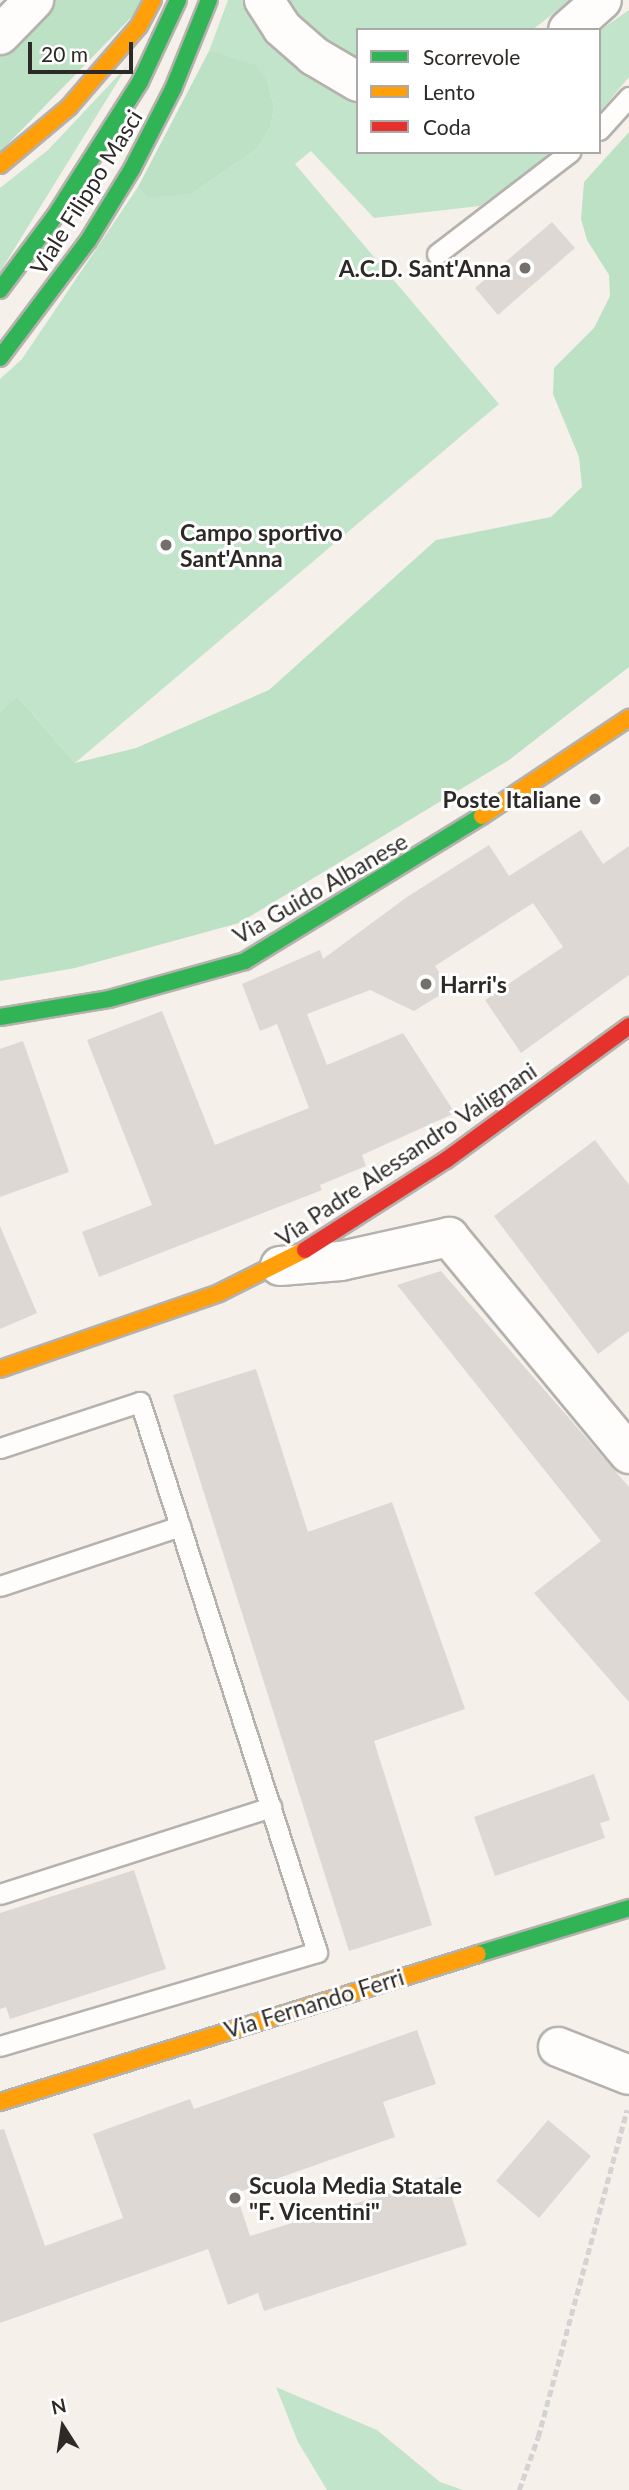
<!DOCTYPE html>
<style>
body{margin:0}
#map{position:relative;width:629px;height:2490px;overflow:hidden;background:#f6f0eb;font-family:Lato,sans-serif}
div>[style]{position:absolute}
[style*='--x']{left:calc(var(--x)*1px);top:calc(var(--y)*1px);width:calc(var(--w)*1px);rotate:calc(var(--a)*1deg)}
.green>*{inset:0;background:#c2e4ca}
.forest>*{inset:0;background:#bce1c5}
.building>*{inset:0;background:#ddd8d4}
.path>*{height:4.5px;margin-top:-2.25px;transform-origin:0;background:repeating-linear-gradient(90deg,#d4d2d2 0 7px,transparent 0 10.5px)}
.roads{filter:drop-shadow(2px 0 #b5b1ad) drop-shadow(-2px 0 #b5b1ad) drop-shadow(0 2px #b5b1ad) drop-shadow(0 -2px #b5b1ad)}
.lane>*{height:19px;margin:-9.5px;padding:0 9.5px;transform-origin:9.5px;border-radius:9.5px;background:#fefdfc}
.street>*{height:38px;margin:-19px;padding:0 19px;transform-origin:19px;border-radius:19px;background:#fefdfc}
.fast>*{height:16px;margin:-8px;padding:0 8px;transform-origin:8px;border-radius:8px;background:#30b455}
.slow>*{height:16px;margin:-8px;padding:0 8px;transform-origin:8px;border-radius:8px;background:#ff9f0a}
.jam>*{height:16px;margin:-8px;padding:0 8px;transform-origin:8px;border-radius:8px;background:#e5322d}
.dots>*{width:19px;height:19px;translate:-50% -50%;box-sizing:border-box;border:4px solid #fff;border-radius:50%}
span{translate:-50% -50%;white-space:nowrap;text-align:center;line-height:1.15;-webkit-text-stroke:6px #fff;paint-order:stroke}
.street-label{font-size:23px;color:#2d2926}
.poi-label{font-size:23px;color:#2d2926;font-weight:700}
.right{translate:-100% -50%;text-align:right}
.left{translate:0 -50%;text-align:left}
.legend{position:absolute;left:356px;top:28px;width:245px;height:126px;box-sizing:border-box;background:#fff;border:2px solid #aba9a8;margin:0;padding:9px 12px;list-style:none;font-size:21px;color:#2d2926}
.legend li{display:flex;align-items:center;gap:14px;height:35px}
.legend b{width:35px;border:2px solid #aba9a8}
.north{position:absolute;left:28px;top:2392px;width:70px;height:70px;-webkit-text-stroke:5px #fff;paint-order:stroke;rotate:348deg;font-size:19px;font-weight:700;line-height:28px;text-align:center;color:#2d2926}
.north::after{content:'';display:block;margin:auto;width:24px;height:32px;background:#2d2926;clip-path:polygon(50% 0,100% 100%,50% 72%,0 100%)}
.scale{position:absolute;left:28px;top:42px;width:105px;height:32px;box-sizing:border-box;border:4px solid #2d2926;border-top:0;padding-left:9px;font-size:21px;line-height:24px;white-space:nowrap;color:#2d2926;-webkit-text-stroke:5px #fff;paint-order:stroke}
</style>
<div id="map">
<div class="green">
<i style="clip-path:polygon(228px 0,260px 0,358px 85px,358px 152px,556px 152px,480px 206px,374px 218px,311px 151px,295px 164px,499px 404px,75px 763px,19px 698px,0 712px,0 379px,22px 359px,138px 187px,193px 193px,258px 148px,271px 126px,274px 106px,267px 80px,209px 51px)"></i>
<i style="clip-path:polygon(279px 0,571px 0,532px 30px,358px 30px,358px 73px)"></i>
<i style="clip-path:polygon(629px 10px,629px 77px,599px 113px,599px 31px)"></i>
<i style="clip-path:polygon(128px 65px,0 272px,0 188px,48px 150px)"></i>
<i style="clip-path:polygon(276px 2387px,377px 2430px,440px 2482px,463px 2490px,327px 2490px,298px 2442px)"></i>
</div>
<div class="forest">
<i style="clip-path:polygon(49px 0,148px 0,0 152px,0 50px)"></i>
<i style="clip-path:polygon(209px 51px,255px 65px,267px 80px,274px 106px,271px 126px,258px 148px,193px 193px,149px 198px,138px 187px)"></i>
<i style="clip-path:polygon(629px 132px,629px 667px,509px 760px,239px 923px,75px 968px,0 981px,0 712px,18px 697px,75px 763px,136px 748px,269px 690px,436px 540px,551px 517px,582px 487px,579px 457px,553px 394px,554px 368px,594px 328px,610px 296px,609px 275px,587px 240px,581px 219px,584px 182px)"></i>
</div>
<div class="building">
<i style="clip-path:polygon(552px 222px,575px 248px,498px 315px,475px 288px)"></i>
<i style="clip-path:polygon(581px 830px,603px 864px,629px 846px,629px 975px,521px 1053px,485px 1000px,563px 947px,533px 903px,435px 966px,450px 989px,414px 1011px,370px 990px,307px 1014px,327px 1065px,403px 1033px,455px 1113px,362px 1155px,366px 1166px,320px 1185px,322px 1190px,99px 1277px,82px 1232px,152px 1205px,87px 1040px,162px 1011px,215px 1145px,309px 1108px,277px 1024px,260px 1031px,242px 984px,320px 950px,323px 959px,407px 897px,489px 845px,509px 876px)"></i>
<i style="clip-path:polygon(23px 1041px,69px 1172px,0 1197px,0 1049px)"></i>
<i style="clip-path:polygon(595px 1140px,629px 1185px,629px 1331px,598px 1354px,494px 1216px)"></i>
<i style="clip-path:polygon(0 1226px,37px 1313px,0 1329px)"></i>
<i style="clip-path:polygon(441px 1271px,629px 1487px,629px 1702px,534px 1593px,601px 1541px,397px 1285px)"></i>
<i style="clip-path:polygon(256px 1369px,308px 1532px,392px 1502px,465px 1709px,374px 1741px,432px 1925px,349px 1951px,173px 1395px)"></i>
<i style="clip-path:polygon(594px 1774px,610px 1820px,600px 1823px,605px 1838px,495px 1876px,474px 1817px)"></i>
<i style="clip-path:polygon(134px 1870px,166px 1969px,10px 2019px,6px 2007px,0 2009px,0 1913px)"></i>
<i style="clip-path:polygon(417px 2030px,436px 2084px,383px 2102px,395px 2137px,236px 2193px,250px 2236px,445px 2176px,467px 2245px,264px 2311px,258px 2293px,228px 2305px,208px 2249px,0 2323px,0 2130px,4px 2129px,45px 2246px,123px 2218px,93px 2134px,190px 2099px,194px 2109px)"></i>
<i style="clip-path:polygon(548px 2120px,591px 2156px,539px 2218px,496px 2181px)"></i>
</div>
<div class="path">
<i style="--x:519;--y:2490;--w:56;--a:-70.3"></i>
<i style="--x:538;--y:2437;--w:339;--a:-74.8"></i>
</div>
<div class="roads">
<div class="lane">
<i style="--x:599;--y:130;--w:45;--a:-47.7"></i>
<i style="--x:437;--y:254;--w:168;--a:-37.5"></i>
<i style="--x:0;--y:1448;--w:147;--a:-18.2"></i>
<i style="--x:140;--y:1402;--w:578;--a:72.16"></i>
<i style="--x:317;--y:1952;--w:331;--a:163.5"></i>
<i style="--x:0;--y:1586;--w:190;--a:-18.4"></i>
<i style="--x:0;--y:1894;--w:285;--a:-17.8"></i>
</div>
<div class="street">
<i style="--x:264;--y:0;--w:33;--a:57"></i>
<i style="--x:282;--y:28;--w:43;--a:41.2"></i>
<i style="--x:314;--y:56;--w:51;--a:30.6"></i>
<i style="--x:568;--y:30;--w:45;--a:-41.4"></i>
<i style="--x:0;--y:35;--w:49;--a:-45.8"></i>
<i style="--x:280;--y:1266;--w:61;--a:-4.7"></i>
<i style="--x:341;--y:1261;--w:111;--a:-12.5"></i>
<i style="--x:449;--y:1237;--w:282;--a:50.3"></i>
<i style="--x:558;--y:2047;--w:76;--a:21.5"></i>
</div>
<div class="fast">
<i style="--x:0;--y:290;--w:92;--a:-53.4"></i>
<i style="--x:55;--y:216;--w:159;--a:-57.6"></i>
<i style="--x:140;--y:82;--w:90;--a:-65.1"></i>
<i style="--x:0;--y:358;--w:146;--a:-53.1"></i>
<i style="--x:88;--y:241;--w:84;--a:-58.6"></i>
<i style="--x:132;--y:169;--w:90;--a:-62.9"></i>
<i style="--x:173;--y:89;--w:96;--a:-68"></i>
<i style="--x:0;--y:1017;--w:110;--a:-9.4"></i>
<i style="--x:109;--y:999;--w:141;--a:-15.6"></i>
<i style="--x:245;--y:961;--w:278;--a:-31.5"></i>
<i style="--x:478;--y:1954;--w:158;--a:-16.9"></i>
</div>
<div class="slow">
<i style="--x:0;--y:165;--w:90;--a:-40"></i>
<i style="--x:69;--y:107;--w:107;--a:-49.2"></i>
<i style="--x:139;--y:26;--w:30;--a:-62"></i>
<i style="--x:482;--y:816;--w:177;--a:-33.7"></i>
<i style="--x:0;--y:1369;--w:232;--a:-19.1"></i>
<i style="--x:219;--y:1293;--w:96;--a:-26.6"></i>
<i style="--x:0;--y:2102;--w:500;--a:-17.2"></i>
</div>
<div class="jam">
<i style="--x:305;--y:1250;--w:167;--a:-32.6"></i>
<i style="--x:446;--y:1160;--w:227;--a:-36.2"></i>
</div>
</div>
<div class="dots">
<i style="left:525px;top:268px;background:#736f6b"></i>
<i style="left:166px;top:545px;background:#736f6b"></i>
<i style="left:595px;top:799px;background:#736f6b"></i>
<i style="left:426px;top:984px;background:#736f6b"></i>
<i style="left:235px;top:2198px;background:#736f6b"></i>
</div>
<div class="street-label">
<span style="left:86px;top:192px;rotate:-58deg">Viale Filippo Masci</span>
<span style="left:320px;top:888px;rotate:-30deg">Via Guido Albanese</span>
<span style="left:406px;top:1154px;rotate:-34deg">Via Padre Alessandro Valignani</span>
<span style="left:314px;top:2003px;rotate:-17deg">Via Fernando Ferri</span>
</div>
<div class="poi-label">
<span class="right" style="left:511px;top:268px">A.C.D. Sant'Anna</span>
<span class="left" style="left:180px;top:545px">Campo sportivo<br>Sant'Anna</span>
<span class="right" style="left:581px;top:799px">Poste Italiane</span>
<span class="left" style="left:440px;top:984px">Harri's</span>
<span class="left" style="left:249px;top:2198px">Scuola Media Statale<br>"F. Vicentini"</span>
</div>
<ul class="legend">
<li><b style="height:9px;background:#30b455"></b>Scorrevole</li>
<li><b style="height:9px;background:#ff9f0a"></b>Lento</li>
<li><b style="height:9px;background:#e5322d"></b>Coda</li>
</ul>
<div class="north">N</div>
<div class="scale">20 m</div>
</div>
